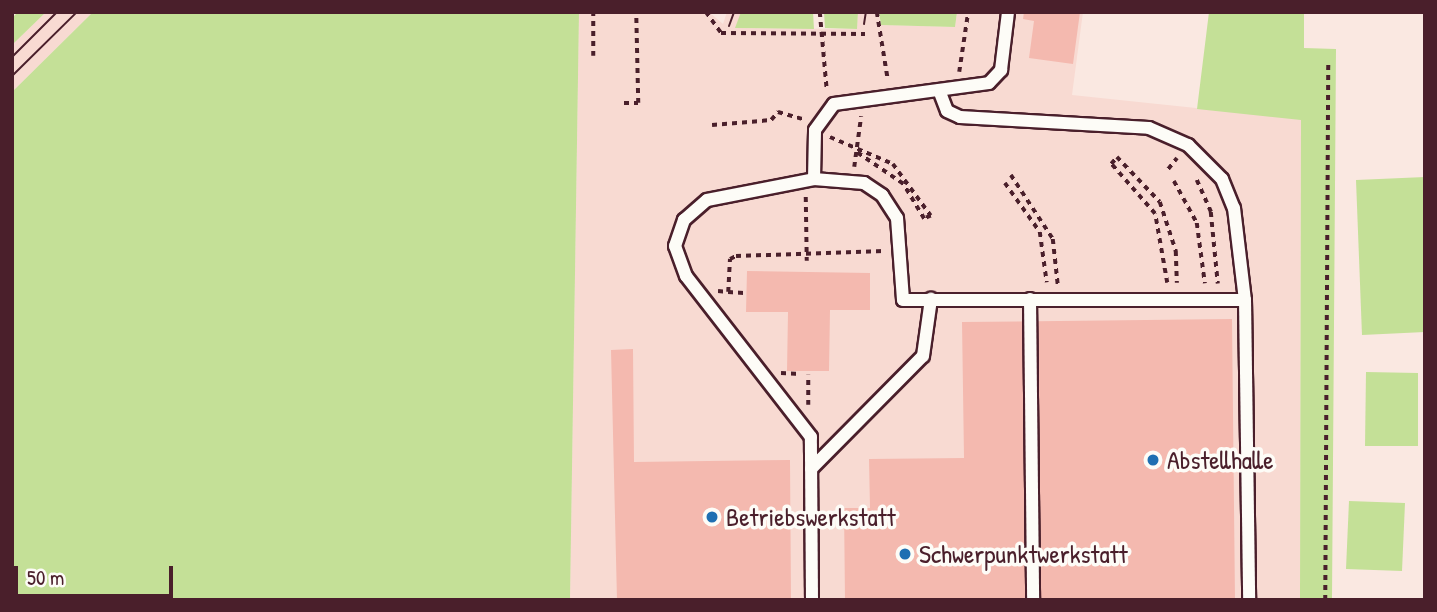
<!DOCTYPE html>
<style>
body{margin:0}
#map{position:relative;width:1437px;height:612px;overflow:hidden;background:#fae8e1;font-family:"Patrick Hand",sans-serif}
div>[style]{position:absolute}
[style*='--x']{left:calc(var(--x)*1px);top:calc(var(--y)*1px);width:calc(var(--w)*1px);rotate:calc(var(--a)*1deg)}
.built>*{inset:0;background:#f8dad2}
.green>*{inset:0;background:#c4e097}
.building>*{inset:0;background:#f4b9af}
.path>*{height:3.5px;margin-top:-1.75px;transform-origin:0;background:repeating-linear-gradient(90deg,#4a1f2b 0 5px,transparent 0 10px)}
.roads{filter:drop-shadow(2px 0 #4a1f2b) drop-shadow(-2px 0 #4a1f2b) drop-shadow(0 2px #4a1f2b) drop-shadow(0 -2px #4a1f2b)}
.service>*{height:12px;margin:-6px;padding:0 6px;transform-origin:6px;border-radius:6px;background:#fdfcf7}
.tram>*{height:2px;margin:-1px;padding:0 1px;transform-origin:1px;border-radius:1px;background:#4a1f2b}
.dots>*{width:19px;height:19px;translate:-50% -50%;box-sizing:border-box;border:4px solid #fdfcf7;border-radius:50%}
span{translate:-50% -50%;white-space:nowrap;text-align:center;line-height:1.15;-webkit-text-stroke:7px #fdfcf7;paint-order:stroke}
.poi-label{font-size:26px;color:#4a1f2b}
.left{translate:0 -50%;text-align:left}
.frame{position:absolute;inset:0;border:14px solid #4a1f2b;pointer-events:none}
.scale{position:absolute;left:14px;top:566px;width:159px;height:32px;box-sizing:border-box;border:4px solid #4a1f2b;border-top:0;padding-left:9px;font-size:21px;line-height:24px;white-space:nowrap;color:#4a1f2b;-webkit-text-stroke:5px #fdfcf7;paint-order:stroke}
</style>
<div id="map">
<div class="built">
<i style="clip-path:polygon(46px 12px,93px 12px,12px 92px,12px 45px)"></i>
<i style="clip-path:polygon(579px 12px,709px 12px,723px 24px,727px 12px,741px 12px,736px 28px,857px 29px,858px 12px,879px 12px,881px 25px,955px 27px,957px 12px,1083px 12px,1072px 95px,1301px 119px,1300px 600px,570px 600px)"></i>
</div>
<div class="green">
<i style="clip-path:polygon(18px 12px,46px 12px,12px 45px,12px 18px)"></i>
<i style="clip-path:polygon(93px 12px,579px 12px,570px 600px,12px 600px,12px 92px)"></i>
<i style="clip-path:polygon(741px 12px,813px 12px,814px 29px,735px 28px)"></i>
<i style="clip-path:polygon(824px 12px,858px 12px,857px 29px,825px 28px)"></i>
<i style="clip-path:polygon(879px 12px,957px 12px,955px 27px,881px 25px)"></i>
<i style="clip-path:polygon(1209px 12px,1304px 12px,1304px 48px,1336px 49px,1332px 600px,1300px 600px,1301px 120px,1197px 109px)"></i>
<i style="clip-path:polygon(1425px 177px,1425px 332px,1362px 335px,1356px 180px)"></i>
<i style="clip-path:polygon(1366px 372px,1418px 373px,1418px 446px,1365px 446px)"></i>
<i style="clip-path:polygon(1349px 501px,1405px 503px,1402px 571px,1346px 569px)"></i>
</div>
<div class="building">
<i style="clip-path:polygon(1024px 12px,1080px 12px,1073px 64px,1029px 58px,1034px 21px,1023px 19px)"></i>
<i style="clip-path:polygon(747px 271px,870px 273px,870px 310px,830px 310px,829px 371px,787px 371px,788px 312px,746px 312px)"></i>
<i style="clip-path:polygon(1232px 319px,1235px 600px,845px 600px,844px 508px,870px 508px,869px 459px,964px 458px,962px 322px)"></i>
<i style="clip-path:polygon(633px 349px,634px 462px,790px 460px,791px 600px,617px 600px,611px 350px)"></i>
</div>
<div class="path">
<i style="--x:706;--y:12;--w:26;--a:54"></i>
<i style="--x:721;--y:33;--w:144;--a:0.4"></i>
<i style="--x:820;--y:12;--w:78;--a:84.9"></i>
<i style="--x:877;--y:12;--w:69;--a:80.8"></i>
<i style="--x:593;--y:56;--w:44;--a:-90"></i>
<i style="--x:959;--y:72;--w:61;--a:-81.5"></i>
<i style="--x:624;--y:103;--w:14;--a:0"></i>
<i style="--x:638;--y:103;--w:91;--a:-91.3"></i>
<i style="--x:712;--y:125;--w:59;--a:-4.8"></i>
<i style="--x:771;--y:120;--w:11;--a:-49"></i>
<i style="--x:778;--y:112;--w:26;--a:16"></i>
<i style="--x:830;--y:137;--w:69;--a:23.2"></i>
<i style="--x:893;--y:164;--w:64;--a:53.8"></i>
<i style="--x:931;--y:216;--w:8;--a:157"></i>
<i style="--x:924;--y:219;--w:41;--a:-121"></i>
<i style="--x:903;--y:184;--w:57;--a:-145.8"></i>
<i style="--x:854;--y:167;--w:51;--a:-82.2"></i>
<i style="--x:1168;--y:169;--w:14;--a:-51"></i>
<i style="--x:1011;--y:175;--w:77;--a:56.7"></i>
<i style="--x:1053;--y:239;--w:46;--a:83.8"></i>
<i style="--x:1197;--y:180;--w:35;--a:66"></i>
<i style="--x:1211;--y:212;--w:72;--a:84.4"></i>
<i style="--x:1174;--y:181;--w:48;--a:61.3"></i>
<i style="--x:1197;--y:223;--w:61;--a:82.4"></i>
<i style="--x:1005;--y:183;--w:60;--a:54.5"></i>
<i style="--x:1040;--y:232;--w:51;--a:82.2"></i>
<i style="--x:806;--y:197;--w:64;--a:89.1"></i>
<i style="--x:1167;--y:283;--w:70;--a:-99.9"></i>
<i style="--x:1155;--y:214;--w:67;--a:-131.3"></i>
<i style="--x:1111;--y:164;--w:9;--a:-49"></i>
<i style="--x:1117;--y:157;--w:62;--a:46.3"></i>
<i style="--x:1160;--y:202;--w:52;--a:71.9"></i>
<i style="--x:1176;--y:251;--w:32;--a:88"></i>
<i style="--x:718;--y:291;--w:10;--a:6"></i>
<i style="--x:728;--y:292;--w:33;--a:-87"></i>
<i style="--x:730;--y:259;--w:7;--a:-27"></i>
<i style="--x:736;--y:256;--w:148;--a:-1.9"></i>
<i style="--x:728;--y:292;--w:16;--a:4"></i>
<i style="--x:781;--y:373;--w:19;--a:3"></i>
<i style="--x:808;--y:405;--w:30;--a:-90"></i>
<i style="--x:1325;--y:600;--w:538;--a:-89.68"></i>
</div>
<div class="roads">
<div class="service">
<i style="--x:939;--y:90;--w:22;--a:69"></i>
<i style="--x:947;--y:111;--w:14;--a:25"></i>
<i style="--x:960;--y:117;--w:189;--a:3.3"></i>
<i style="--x:1149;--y:128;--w:43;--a:23.6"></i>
<i style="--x:1188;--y:145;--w:48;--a:45"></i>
<i style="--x:1222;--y:179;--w:31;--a:68"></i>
<i style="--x:1234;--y:208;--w:93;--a:83.2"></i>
<i style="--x:1245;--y:300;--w:300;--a:89.2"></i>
<i style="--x:814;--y:179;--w:50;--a:4.6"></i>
<i style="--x:864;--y:183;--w:22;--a:34"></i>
<i style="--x:882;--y:195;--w:27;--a:57"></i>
<i style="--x:897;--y:218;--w:82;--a:85.8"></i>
<i style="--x:903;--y:300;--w:342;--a:0"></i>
<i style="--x:1030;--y:299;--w:301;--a:89.4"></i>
<i style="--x:811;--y:469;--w:159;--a:-45.3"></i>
<i style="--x:923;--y:356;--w:58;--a:-82"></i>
<i style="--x:812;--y:600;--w:163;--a:-90.4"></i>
<i style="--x:811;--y:437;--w:204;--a:-127.8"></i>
<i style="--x:686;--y:276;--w:32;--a:-110"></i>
<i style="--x:675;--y:246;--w:28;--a:-71"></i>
<i style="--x:684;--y:220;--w:30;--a:-41"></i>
<i style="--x:707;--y:200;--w:109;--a:-11.1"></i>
<i style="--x:814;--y:179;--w:49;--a:-88.8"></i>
<i style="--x:815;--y:130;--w:32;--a:-54"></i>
<i style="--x:834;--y:104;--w:156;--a:-7.7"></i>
<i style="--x:989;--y:83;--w:18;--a:-47"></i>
<i style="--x:1001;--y:70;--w:58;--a:-83.1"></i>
</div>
</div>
<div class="tram">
<i style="--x:864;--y:24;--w:12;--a:-81"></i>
<i style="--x:729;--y:26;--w:15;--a:-70"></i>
<i style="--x:12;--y:57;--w:64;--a:-45"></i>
<i style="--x:12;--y:76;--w:91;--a:-44.6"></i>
</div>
<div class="dots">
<i style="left:1153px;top:460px;background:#1f6fb2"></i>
<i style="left:712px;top:517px;background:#1f6fb2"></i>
<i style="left:905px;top:554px;background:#1f6fb2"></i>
</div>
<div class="poi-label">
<span class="left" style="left:1167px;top:460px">Abstellhalle</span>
<span class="left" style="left:726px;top:517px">Betriebswerkstatt</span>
<span class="left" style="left:919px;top:554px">Schwerpunktwerkstatt</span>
</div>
<div class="frame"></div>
<div class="scale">50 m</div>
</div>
